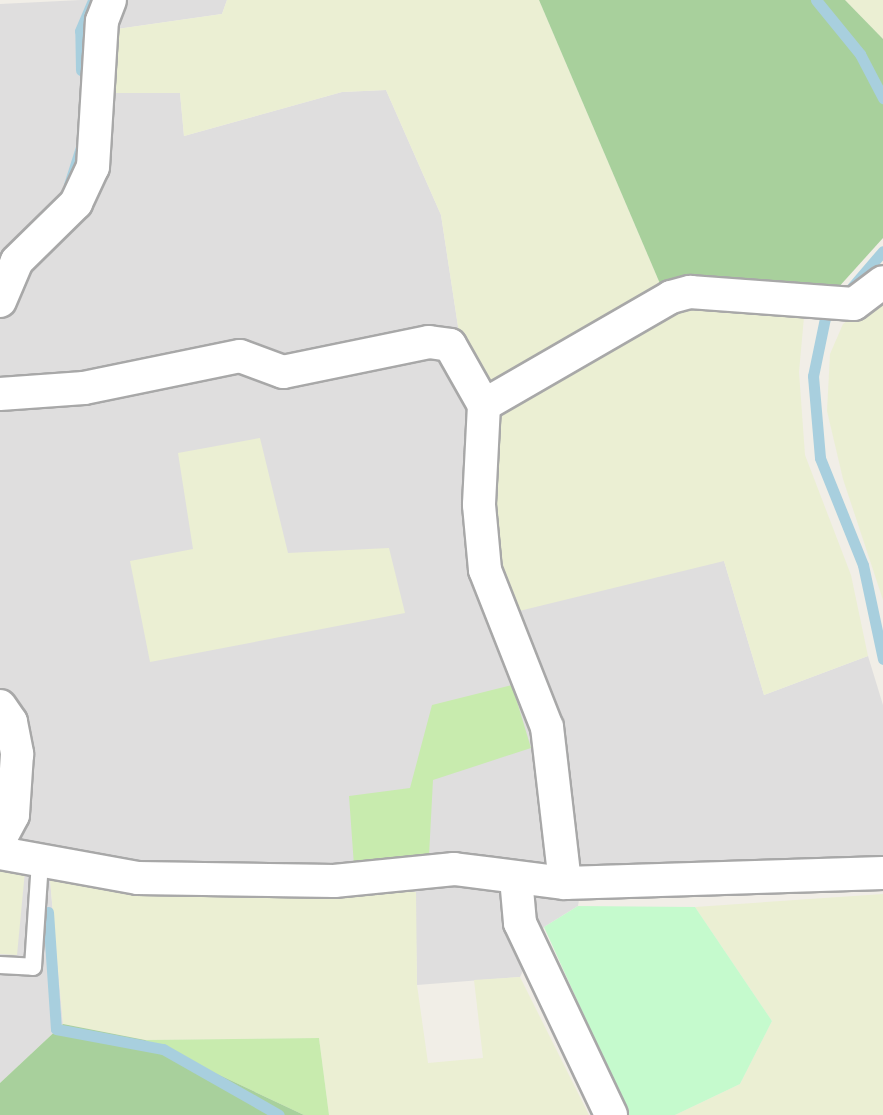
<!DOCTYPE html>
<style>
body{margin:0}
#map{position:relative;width:883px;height:1115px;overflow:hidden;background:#f1eee7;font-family:Cabin,sans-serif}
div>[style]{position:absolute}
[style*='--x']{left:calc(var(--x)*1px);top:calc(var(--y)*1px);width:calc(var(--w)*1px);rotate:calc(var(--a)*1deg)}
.residential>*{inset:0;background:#dfdede}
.farmland>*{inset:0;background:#ebefd3}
.grass>*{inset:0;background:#c8ebae}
.forest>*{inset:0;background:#a8d09c}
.park>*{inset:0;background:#c5facd}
.stream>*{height:11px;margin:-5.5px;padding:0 5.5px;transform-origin:5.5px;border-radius:5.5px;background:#a8cfde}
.roads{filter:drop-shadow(2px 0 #a8a8a8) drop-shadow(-2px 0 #a8a8a8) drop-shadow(0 2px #a8a8a8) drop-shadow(0 -2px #a8a8a8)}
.lane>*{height:16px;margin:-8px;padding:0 8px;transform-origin:8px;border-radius:8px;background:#fff}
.street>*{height:32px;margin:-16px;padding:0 16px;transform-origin:16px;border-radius:16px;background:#fff}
span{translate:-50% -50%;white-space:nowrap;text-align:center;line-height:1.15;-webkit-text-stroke:6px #fff;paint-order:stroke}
</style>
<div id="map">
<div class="residential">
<i style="clip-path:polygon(81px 0,227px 0,222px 14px,110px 30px,180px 93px,184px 136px,342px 92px,386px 90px,441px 215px,459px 333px,724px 561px,764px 695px,868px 656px,883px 705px,883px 856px,584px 867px,578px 906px,544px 927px,520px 977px,417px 985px,415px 892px,152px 895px,50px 880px,63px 1024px,0 1083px,0 4px)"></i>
</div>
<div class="farmland">
<i style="clip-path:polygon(227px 0,539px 0,661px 286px,487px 386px,459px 333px,441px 215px,386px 90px,342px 92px,184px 136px,180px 93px,112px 93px,110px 30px,222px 14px)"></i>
<i style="clip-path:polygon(845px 0,883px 0,883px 39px)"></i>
<i style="clip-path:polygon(883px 293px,883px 600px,843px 479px,827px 411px,830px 354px,843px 324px)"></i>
<i style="clip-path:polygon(685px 302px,804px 317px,799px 372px,805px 455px,851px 575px,868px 656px,764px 695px,724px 561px,511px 613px,491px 500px,496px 413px)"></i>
<i style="clip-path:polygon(260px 438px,288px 553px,389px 548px,405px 613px,150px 662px,130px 561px,193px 549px,178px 453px)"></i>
<i style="clip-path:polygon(0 867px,25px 871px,17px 955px,0 954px)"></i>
<i style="clip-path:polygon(50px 880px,152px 895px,416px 892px,417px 985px,428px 1063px,483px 1058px,474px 980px,520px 977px,589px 1115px,329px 1115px,319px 1038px,145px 1040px,63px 1024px)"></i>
<i style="clip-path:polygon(883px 894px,883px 1115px,675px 1115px,740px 1084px,772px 1021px,695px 907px)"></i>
</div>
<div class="grass">
<i style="clip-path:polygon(512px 685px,531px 748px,433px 780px,429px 856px,354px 866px,349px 796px,410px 788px,432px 705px)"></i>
<i style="clip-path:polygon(319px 1038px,329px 1115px,304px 1115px,145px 1040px)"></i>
</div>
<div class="forest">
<i style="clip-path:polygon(539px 0,845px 0,883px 39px,883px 238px,837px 289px,661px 286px)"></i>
<i style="clip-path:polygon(63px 1024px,145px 1040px,304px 1115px,0 1115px,0 1083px)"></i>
</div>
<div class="park">
<i style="clip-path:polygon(578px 906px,695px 907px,772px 1021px,740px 1084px,675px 1115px,629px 1115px,544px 927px)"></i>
</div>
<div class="stream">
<i style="--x:816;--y:0;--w:70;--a:50.8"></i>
<i style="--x:860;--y:54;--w:50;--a:62.4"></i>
<i style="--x:81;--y:70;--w:39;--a:-91"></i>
<i style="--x:80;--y:31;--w:34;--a:-67"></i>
<i style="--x:69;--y:185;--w:43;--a:-72.4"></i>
<i style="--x:847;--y:293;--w:55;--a:-49.4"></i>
<i style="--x:833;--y:309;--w:12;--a:132"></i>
<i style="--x:825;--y:318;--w:59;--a:101.7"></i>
<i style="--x:813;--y:376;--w:82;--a:85.1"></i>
<i style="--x:820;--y:458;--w:115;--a:68.1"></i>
<i style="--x:863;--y:565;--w:96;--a:78"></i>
<i style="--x:48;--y:912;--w:117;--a:86.1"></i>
<i style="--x:56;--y:1029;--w:109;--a:10.6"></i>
<i style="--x:163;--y:1049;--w:133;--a:29.6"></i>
</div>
<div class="roads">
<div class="lane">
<i style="--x:0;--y:965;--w:33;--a:3"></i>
<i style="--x:33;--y:967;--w:106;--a:-86.2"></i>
</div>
<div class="street">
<i style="--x:0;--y:301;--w:43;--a:-67"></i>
<i style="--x:17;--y:261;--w:83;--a:-44.5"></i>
<i style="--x:76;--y:203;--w:40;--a:-65"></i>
<i style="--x:93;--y:167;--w:146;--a:-86.5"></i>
<i style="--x:102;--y:21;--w:22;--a:-69"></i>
<i style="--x:0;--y:394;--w:84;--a:-4.1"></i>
<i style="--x:84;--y:388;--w:159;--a:-11.6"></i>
<i style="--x:240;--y:356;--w:46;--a:20.4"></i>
<i style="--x:283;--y:372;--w:149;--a:-11.6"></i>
<i style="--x:429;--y:342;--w:21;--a:8"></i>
<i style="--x:450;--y:345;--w:69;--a:60.5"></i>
<i style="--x:484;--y:405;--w:100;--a:92.9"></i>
<i style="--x:479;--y:505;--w:65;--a:84.7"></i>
<i style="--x:485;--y:570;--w:169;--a:68.5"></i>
<i style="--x:547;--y:727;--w:157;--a:83.4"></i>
<i style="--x:484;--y:405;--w:216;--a:-30"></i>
<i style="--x:671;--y:297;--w:20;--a:-15"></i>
<i style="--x:690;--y:292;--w:164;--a:4.2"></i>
<i style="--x:854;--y:304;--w:36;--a:-37"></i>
<i style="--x:0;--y:706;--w:19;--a:55"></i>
<i style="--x:11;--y:722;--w:33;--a:79"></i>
<i style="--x:17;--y:754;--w:61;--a:93.8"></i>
<i style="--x:13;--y:815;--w:27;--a:118"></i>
<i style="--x:0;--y:853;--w:140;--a:10.3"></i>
<i style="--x:138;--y:878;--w:196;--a:0.9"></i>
<i style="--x:334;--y:881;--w:121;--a:-5.7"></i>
<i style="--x:454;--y:869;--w:112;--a:7.2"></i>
<i style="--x:565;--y:883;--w:318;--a:-1.8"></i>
<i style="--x:516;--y:878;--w:45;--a:84.9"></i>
<i style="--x:520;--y:923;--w:212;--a:64.6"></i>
</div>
</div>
</div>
